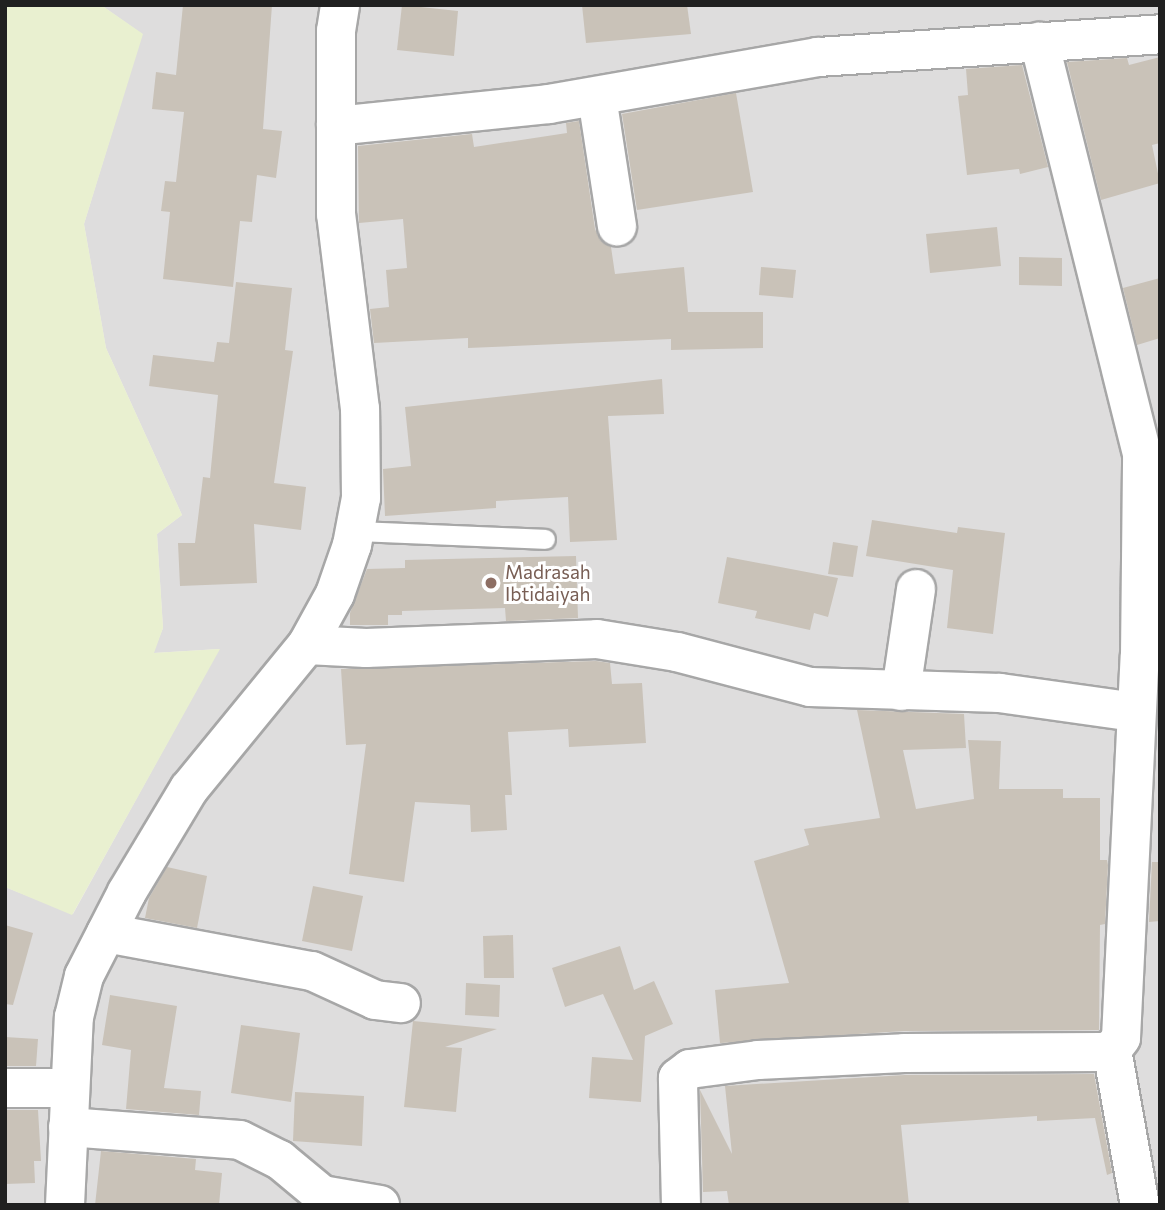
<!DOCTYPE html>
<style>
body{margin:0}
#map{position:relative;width:1165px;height:1210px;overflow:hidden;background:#f1efe6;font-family:Commissioner,sans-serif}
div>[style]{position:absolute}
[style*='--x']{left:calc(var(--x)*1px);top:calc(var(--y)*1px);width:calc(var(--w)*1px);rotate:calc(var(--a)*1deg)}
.residential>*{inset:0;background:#dedddd}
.farmland>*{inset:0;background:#e9f0d0}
.building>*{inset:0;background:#c9c2b8}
.roads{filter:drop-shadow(2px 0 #a7a7a7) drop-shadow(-2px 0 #a7a7a7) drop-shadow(0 2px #a7a7a7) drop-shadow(0 -2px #a7a7a7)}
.lane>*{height:19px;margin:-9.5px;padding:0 9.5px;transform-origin:9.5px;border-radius:9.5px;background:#fff}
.street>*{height:38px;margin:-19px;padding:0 19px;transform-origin:19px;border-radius:19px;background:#fff}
.dots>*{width:19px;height:19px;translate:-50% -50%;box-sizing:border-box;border:4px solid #fff;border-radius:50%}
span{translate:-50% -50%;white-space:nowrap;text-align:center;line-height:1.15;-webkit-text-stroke:6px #fff;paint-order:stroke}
.education-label{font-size:19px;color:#785e54}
.left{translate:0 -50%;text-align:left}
.frame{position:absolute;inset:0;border:7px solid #202020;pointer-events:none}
</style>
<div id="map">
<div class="residential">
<i style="clip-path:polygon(101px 5px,1160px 5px,1160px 1205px,5px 1205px,5px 887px,73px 914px,219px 649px,153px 653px,163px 628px,157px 534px,182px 515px,106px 348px,84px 224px,142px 34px)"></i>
</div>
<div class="farmland">
<i style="clip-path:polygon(5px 5px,101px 5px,143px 34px,84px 224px,106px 348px,182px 515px,157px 534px,163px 628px,154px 653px,220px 649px,72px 915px,5px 887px)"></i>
</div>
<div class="building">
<i style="clip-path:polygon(183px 5px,272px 5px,263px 129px,282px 131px,276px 178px,257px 175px,252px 222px,240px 221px,233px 287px,163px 279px,170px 212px,161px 211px,165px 181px,176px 182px,184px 112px,152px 109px,156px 72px,176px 75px)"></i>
<i style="clip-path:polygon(402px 5px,458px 11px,454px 56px,397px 50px)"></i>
<i style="clip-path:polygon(582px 5px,687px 5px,691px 34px,586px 43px)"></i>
<i style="clip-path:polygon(1160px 57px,1160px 143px,1152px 145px,1160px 183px,1101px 200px,1067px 62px,1127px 58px,1129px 65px)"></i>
<i style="clip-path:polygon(1022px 65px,1048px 167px,1020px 174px,1019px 169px,967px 175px,958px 96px,968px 95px,966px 69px)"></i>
<i style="clip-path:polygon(736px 93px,753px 192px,637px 210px,622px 114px)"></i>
<i style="clip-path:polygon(579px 121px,595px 229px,600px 240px,611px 247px,615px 274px,684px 267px,688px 312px,763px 312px,763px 348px,671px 350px,671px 339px,468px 348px,468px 338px,374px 343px,370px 309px,389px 307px,386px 270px,407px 268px,403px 219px,359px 223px,358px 146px,472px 134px,474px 147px,567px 133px,566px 123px)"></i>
<i style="clip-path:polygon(997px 227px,1001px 266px,930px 273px,926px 234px)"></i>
<i style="clip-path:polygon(1019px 257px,1062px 258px,1062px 286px,1019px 285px)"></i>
<i style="clip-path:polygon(761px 267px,796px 270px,793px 298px,759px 295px)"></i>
<i style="clip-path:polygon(1160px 278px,1160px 338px,1137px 345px,1123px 288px)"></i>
<i style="clip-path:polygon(236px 282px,292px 288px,285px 350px,293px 351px,274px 483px,306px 487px,301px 530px,254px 524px,257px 583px,180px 586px,178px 543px,195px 543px,203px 477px,210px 478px,218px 395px,149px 386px,153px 355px,214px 362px,217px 342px,229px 343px)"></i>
<i style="clip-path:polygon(662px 379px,664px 414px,608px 416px,617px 540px,570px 542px,568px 497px,496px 501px,496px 508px,385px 516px,383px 469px,411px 466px,405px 407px)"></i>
<i style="clip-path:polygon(872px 520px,957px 533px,958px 527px,1005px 533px,993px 634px,947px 628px,953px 570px,866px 556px)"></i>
<i style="clip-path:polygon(833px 542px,858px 546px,853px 577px,828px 574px)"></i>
<i style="clip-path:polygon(576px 556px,578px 618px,506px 621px,505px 608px,402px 611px,402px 615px,388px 615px,388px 625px,350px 625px,350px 613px,367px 569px,405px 568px,405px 560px)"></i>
<i style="clip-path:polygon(727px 557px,838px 578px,828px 617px,814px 613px,810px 630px,755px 618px,757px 611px,718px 603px)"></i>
<i style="clip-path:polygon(596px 661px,610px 663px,612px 684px,642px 683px,646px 743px,569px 747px,568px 729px,508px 732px,512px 795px,505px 795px,507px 830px,471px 832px,470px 805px,415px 802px,404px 882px,349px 874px,366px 744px,346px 745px,341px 669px)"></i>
<i style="clip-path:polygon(857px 710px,964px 714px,966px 748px,903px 750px,916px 809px,974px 799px,968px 740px,1001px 741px,999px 789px,1063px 789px,1063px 798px,1100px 798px,1100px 860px,1107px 860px,1108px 865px,1105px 924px,1100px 925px,1099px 1030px,904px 1031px,720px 1043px,715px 990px,789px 983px,754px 861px,809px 845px,804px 829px,880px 818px)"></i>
<i style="clip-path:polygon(1152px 862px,1160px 862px,1160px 921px,1149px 922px)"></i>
<i style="clip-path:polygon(167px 867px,207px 876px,197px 928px,145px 918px,149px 898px)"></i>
<i style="clip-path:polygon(313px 886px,363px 896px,352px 951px,302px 941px)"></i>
<i style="clip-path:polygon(5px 925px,33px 933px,13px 1005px,5px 1004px)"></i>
<i style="clip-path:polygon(513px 935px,514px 978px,484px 978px,483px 936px)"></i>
<i style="clip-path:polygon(620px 946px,634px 990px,654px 981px,673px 1024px,645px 1036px,641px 1102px,589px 1098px,592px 1057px,633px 1060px,603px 994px,565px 1007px,552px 968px)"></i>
<i style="clip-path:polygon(466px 983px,500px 985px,499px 1017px,465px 1015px)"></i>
<i style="clip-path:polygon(110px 995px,177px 1006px,164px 1088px,201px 1091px,199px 1115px,126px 1109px,131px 1050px,102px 1045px)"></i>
<i style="clip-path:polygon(413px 1021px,497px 1029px,445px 1047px,462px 1048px,456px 1112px,404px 1107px)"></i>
<i style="clip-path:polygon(241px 1025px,300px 1033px,291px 1102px,231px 1093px)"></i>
<i style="clip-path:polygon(5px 1037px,38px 1039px,36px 1066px,5px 1066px)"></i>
<i style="clip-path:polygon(1094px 1074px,1112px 1173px,1107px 1175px,1095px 1118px,1037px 1121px,1037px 1116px,901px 1125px,909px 1205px,729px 1205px,727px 1191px,703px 1192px,700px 1090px,732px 1154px,725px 1086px,905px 1075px)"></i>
<i style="clip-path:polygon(295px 1092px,364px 1096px,362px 1146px,293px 1141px)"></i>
<i style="clip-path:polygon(5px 1110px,38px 1110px,41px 1161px,34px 1161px,35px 1183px,5px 1184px)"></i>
<i style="clip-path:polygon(101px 1151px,196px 1159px,195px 1170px,222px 1173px,219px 1205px,95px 1205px)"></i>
</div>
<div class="roads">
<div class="lane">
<i style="--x:355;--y:531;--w:190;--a:2.4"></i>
</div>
<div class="street">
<i style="--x:597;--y:97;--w:131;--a:81.2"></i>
<i style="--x:336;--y:126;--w:214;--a:-5.9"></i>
<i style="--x:549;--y:104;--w:273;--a:-9.9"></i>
<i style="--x:818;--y:57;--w:343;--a:-3.8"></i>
<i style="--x:307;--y:645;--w:59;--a:2.9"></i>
<i style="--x:366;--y:648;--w:231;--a:-2.2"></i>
<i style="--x:597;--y:639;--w:81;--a:9.2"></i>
<i style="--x:677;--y:652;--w:138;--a:14.7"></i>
<i style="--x:810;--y:687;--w:190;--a:1.8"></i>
<i style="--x:1000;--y:693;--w:136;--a:8"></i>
<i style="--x:901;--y:691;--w:103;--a:-81.6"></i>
<i style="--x:106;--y:933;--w:209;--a:10.5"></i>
<i style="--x:312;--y:971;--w:69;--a:24.7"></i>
<i style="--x:375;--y:1000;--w:26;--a:7"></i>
<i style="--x:1112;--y:1050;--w:158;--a:79.8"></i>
<i style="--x:5;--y:1088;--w:65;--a:0"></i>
<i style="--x:68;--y:1127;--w:172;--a:4.3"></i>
<i style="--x:240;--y:1140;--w:45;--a:26.6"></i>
<i style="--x:280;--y:1160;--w:55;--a:39.8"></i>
<i style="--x:322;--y:1195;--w:59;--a:9.8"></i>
<i style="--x:65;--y:1205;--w:188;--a:-87.3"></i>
<i style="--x:74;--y:1017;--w:42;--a:-76.3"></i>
<i style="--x:84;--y:976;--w:94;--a:-62.9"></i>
<i style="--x:127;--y:892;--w:120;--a:-59"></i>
<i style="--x:189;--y:789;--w:186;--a:-50.7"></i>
<i style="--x:307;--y:645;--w:58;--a:-61.2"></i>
<i style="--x:335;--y:594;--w:52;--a:-70.9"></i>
<i style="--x:352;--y:545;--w:48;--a:-79.2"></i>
<i style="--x:361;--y:498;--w:89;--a:-90.6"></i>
<i style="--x:360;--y:409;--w:196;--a:-97"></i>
<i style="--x:336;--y:214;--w:183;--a:-90"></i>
<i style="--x:336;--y:31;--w:26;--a:-81"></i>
<i style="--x:681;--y:1205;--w:127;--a:-91.4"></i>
<i style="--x:678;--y:1078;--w:15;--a:-37"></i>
<i style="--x:690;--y:1069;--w:69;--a:-7.5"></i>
<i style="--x:758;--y:1060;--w:146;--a:-2.7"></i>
<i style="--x:904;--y:1053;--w:198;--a:-0.3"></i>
<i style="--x:1102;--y:1052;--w:10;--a:-11"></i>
<i style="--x:1112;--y:1050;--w:15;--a:-53"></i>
<i style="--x:1121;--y:1038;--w:382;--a:-87.2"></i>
<i style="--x:1140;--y:656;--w:202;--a:-89.4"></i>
<i style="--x:1142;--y:454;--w:425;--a:-104"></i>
</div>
</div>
<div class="dots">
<i style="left:491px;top:583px;background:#8d6e63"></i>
</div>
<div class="education-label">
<span class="left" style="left:505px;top:583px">Madrasah<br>Ibtidaiyah</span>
</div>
<div class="frame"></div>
</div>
